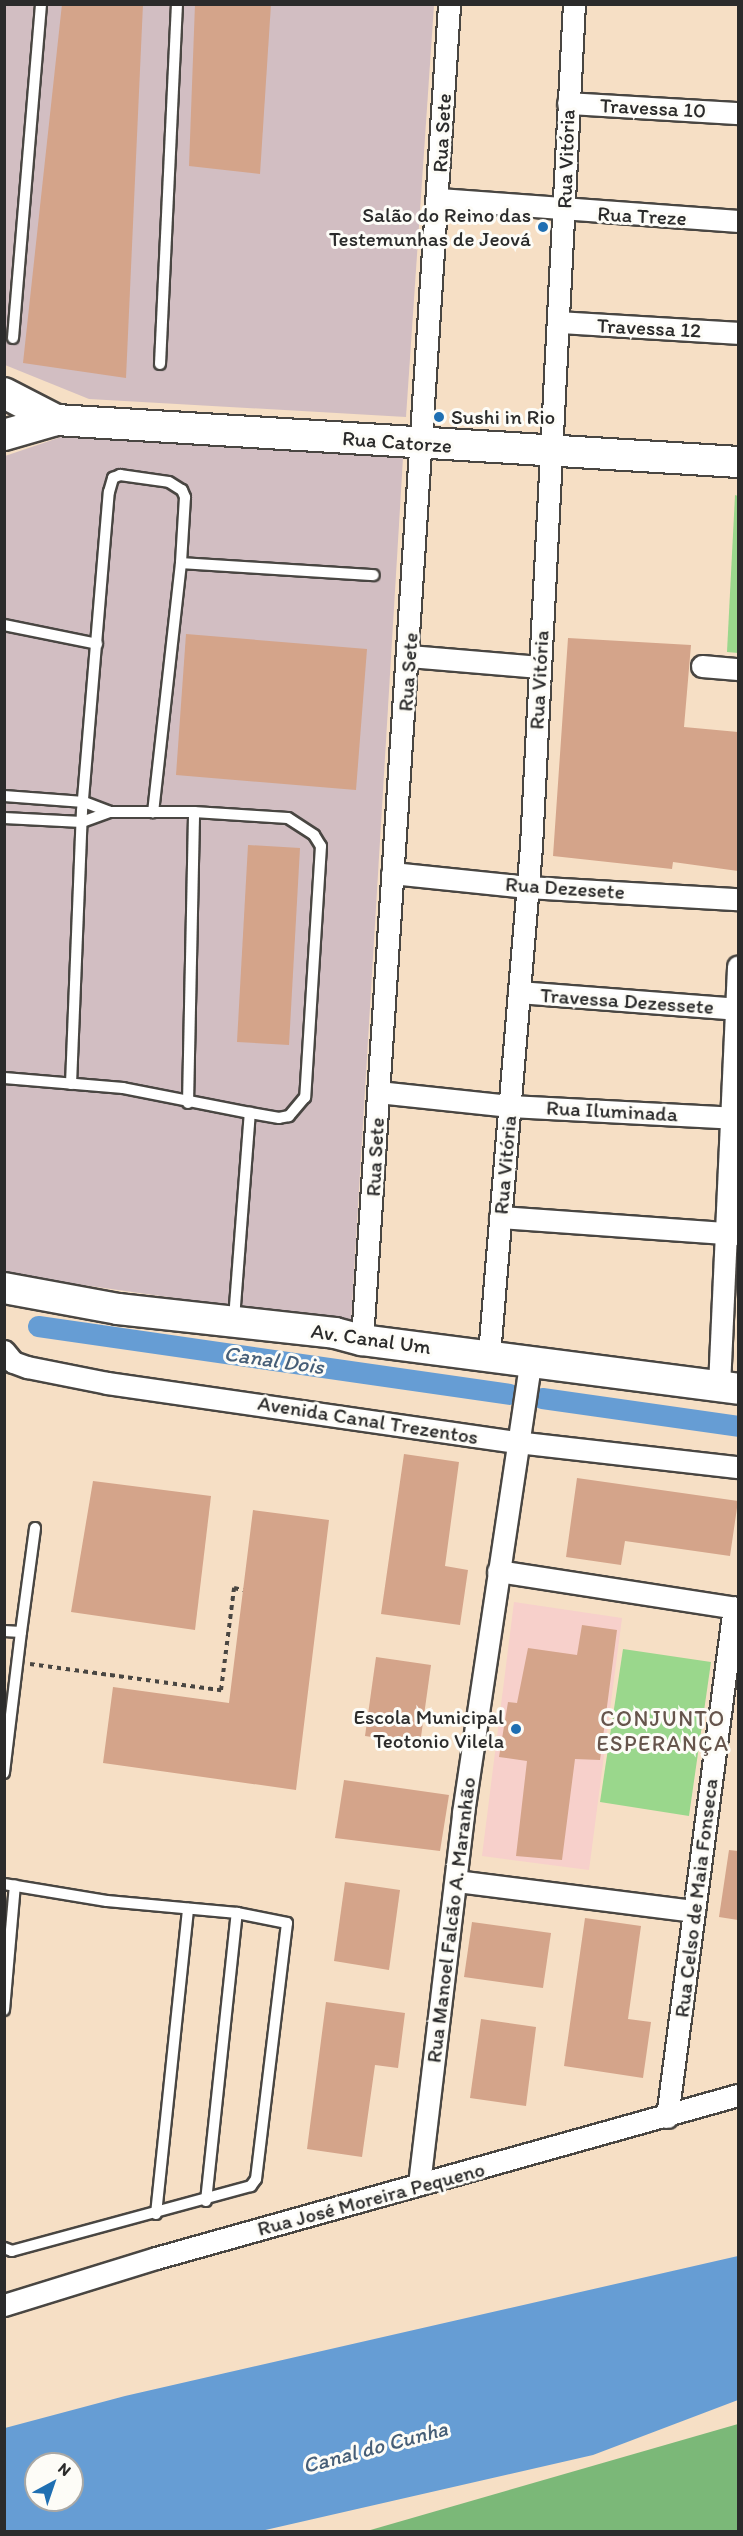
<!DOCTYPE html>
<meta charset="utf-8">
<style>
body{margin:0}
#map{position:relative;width:743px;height:2536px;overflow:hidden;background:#f6dfc5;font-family:Itim,sans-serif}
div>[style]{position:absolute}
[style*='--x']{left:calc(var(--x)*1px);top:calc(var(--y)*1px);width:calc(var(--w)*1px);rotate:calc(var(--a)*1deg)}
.built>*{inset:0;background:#f7d0cb}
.industrial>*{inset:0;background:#d2bec2}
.green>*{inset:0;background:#9ad78c}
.forest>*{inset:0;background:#7bb878}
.water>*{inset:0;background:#669dd4}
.canal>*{height:21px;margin:-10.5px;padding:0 10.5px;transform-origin:10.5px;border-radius:10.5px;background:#669dd4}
.building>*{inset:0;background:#d4a48a}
.path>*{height:4px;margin-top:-2px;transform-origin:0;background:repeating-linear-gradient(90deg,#494642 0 4.5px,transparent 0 9px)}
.roads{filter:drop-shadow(2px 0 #494642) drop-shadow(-2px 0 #494642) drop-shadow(0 2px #494642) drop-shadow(0 -2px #494642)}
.lane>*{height:10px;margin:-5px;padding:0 5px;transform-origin:5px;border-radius:5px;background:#fff}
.street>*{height:21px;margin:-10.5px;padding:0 10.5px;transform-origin:10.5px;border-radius:10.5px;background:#fff}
.secondary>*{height:30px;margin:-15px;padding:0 15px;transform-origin:15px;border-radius:15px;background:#fff}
.dots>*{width:16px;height:16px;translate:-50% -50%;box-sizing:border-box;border:3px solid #fdfcf7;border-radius:50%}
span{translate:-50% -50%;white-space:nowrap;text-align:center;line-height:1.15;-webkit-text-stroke:6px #fdfcf7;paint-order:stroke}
.street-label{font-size:21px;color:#2b2b2b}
.poi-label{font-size:21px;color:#2b2b2b}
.right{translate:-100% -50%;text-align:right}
.left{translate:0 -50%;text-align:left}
.water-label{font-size:22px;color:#465e77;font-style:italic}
.neighbourhood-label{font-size:22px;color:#66554c;letter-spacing:1.5px}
.frame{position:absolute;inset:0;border:6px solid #2b2b2b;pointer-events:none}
.north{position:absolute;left:24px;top:2452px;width:60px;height:60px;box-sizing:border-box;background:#fdfcf7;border:2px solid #a9a8a5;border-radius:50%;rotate:40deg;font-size:16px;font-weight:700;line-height:24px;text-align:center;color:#2b2b2b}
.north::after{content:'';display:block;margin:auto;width:21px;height:27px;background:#1f6fb2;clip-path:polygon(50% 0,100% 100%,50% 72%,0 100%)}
</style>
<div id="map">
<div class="built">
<i style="clip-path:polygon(514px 1602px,622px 1618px,589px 1870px,482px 1856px)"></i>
</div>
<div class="industrial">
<i style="clip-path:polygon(4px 5px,434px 5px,406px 417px,89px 399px,5px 365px)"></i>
<i style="clip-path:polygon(67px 435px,403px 458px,351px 1323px,5px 1274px,5px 456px)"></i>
</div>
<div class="green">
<i style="clip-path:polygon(735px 495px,738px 496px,738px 653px,727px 652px)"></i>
<i style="clip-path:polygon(623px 1649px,711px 1662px,689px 1816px,600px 1802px)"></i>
</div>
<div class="forest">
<i style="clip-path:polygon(738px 2424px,738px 2531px,367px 2531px)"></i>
</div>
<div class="water">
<i style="clip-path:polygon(evenodd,738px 2256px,738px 2400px,593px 2455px,261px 2531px,5px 2531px,5px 2428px,125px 2396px,738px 2256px,36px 2464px,72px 2464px,72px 2500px,36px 2500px,36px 2464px)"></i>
</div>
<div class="canal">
<i style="--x:38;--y:1326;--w:476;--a:8.2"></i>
<i style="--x:542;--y:1398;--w:198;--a:8.1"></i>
</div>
<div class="building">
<i style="clip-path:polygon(62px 4px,143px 4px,126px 378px,23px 363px)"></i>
<i style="clip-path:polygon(195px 4px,271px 4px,260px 174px,189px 166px)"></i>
<i style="clip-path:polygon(186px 634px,367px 649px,356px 790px,176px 775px)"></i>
<i style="clip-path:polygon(568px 638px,691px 645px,684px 727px,738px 732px,738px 871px,673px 862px,672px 869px,553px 856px)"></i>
<i style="clip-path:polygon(248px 845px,300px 848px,289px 1045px,237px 1042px)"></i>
<i style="clip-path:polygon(404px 1454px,459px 1462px,445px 1566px,468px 1570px,460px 1625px,381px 1614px)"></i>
<i style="clip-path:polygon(577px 1478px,738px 1501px,730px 1556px,625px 1541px,621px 1565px,566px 1557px)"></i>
<i style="clip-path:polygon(93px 1481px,211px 1496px,195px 1630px,71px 1612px)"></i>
<i style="clip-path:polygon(253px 1510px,329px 1520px,296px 1790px,103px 1763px,113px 1687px,229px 1703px)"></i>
<i style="clip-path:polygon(582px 1625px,617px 1630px,600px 1760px,575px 1759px,562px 1860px,516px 1856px,527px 1761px,499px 1757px,508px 1702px,517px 1703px,528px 1648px,577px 1655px)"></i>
<i style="clip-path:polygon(376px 1657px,431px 1665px,420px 1744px,365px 1736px)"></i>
<i style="clip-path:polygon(344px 1780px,449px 1795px,440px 1851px,335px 1838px)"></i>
<i style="clip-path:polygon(729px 1850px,738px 1851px,738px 1920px,719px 1917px)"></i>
<i style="clip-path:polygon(345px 1882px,400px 1890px,389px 1970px,334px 1961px)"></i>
<i style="clip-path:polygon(585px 1918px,641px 1926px,628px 2019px,651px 2022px,643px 2078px,564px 2066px)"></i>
<i style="clip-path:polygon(472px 1922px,551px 1933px,543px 1988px,464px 1977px)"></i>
<i style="clip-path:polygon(326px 2002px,405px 2013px,398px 2068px,375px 2065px,362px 2157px,307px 2149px)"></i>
<i style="clip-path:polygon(481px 2019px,536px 2027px,526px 2106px,470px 2098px)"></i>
</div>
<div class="path">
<i style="--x:30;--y:1664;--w:193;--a:7.8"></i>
<i style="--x:221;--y:1690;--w:103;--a:-82.7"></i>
<i style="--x:234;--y:1588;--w:9;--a:13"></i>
</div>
<div class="roads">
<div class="lane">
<i style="--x:13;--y:338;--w:335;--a:-85.2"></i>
<i style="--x:160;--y:364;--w:360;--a:-87.3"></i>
<i style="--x:181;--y:563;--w:193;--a:3.6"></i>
<i style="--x:4;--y:625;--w:95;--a:11.5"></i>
<i style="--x:4;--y:796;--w:80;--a:4.3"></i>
<i style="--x:84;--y:802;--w:28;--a:21"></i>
<i style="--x:110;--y:812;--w:84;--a:0"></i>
<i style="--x:194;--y:812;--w:94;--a:3.7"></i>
<i style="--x:288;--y:818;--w:31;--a:33"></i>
<i style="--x:314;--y:835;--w:13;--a:58"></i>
<i style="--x:321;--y:846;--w:252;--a:93.6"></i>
<i style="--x:305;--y:1097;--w:25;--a:130"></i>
<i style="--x:289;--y:1116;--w:10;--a:169"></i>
<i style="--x:279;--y:1118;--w:29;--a:-170"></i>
<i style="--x:250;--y:1113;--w:129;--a:-168.9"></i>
<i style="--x:123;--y:1088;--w:119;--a:-175.2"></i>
<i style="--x:4;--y:818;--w:78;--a:2.9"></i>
<i style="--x:82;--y:822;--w:30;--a:-20"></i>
<i style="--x:71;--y:1084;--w:273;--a:-87.7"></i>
<i style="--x:82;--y:811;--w:320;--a:-85.2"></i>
<i style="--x:109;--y:492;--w:15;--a:-74"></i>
<i style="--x:113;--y:478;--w:8;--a:-23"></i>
<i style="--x:120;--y:475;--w:49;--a:8.1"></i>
<i style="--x:169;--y:482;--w:15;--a:32"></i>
<i style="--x:182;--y:490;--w:8;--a:67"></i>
<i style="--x:185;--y:497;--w:66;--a:93.5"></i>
<i style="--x:181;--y:563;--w:251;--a:96.4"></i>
<i style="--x:188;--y:1103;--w:291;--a:-88.8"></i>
<i style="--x:234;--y:1319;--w:207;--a:-85.6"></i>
<i style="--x:4;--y:1631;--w:17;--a:3"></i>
<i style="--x:21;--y:1632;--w:142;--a:96.9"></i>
<i style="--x:21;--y:1632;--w:105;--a:-82.3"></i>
<i style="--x:4;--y:1884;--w:104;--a:9.4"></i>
<i style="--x:107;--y:1901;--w:131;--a:5.3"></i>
<i style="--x:237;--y:1913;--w:51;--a:11.3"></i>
<i style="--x:287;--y:1923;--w:258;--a:96.9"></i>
<i style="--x:256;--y:2179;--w:9;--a:126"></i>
<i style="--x:251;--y:2186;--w:248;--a:164.8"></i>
<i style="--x:12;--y:2251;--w:9;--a:-159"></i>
<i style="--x:4;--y:2010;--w:125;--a:-85"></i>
<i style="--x:206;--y:2201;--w:290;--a:-83.9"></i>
<i style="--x:156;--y:2214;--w:307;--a:-84"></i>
</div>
<div class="street">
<i style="--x:568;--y:103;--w:170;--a:3.4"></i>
<i style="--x:439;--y:199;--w:300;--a:4.2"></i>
<i style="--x:559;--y:322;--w:179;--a:3.5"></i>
<i style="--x:409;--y:656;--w:131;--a:4.8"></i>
<i style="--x:702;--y:666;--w:36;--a:5"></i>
<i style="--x:392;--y:873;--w:136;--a:5.9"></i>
<i style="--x:527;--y:887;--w:211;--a:3.3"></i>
<i style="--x:519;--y:992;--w:220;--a:4.4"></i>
<i style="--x:378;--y:1092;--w:133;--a:6.1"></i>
<i style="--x:510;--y:1106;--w:228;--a:3"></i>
<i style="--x:500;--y:1217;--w:239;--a:4.1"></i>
<i style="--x:362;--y:1340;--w:1339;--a:-86.27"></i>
<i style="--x:4;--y:1351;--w:14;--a:51"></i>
<i style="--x:13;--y:1362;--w:15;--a:20"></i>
<i style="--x:27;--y:1367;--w:82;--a:11.3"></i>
<i style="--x:107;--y:1383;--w:414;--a:8.2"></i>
<i style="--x:517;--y:1442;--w:222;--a:6.5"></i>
<i style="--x:489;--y:1354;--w:510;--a:-85.27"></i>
<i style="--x:531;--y:846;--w:843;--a:-87.08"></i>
<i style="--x:719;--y:1386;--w:420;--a:-87.4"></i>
<i style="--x:498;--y:1571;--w:243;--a:8.8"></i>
<i style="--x:456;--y:1881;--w:240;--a:7.2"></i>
<i style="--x:667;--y:2117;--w:514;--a:-82.52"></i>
<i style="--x:419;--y:2184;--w:374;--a:-83.2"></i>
<i style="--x:463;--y:1813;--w:458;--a:-81.5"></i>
<i style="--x:4;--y:2305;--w:159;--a:-17.2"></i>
<i style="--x:156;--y:2258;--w:604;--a:-15.65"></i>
</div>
<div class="secondary">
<i style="--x:4;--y:393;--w:59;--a:27.4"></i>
<i style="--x:4;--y:435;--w:54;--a:-16.1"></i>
<i style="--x:56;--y:420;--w:683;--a:3.52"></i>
<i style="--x:4;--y:1288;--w:116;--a:10.4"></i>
<i style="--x:118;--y:1309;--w:218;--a:6.3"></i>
<i style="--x:335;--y:1333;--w:28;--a:15"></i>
<i style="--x:362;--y:1340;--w:379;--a:7.4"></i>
</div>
</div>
<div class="dots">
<i style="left:543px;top:227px;background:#1f6fb2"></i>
<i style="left:439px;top:417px;background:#1f6fb2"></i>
<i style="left:516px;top:1729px;background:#1f6fb2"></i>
</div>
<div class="street-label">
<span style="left:653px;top:108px;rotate:3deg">Travessa 10</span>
<span style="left:442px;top:133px;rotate:-87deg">Rua Sete</span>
<span style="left:566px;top:159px;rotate:-88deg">Rua Vitória</span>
<span style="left:642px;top:216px;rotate:3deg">Rua Treze</span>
<span style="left:649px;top:328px;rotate:3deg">Travessa 12</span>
<span style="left:397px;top:442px;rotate:4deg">Rua Catorze</span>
<span style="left:408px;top:672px;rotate:-86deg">Rua Sete</span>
<span style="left:539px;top:680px;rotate:-87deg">Rua Vitória</span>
<span style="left:565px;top:888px;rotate:4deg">Rua Dezesete</span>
<span style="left:627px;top:1001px;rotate:4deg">Travessa Dezessete</span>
<span style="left:612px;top:1111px;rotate:3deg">Rua Iluminada</span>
<span style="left:375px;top:1157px;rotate:-87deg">Rua Sete</span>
<span style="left:505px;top:1165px;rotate:-85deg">Rua Vitória</span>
<span style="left:371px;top:1339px;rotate:8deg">Av. Canal Um</span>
<span style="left:368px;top:1420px;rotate:9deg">Avenida Canal Trezentos</span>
<span style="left:696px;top:1898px;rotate:-83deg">Rua Celso de Maia Fonseca</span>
<span style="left:451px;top:1920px;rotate:-83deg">Rua Manoel Falcão A. Maranhão</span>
<span style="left:371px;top:2199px;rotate:-15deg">Rua José Moreira Pequeno</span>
</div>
<div class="poi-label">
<span class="right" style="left:531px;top:227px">Salão do Reino das<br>Testemunhas de Jeová</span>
<span class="left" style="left:451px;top:417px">Sushi in Rio</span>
<span class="right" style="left:504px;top:1729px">Escola Municipal<br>Teotonio Vilela</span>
</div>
<div class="water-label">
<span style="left:274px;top:1360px;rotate:8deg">Canal Dois</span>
<span style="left:375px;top:2447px;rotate:-15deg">Canal do Cunha</span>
</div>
<div class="neighbourhood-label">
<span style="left:663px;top:1731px">CONJUNTO<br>ESPERANÇA</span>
</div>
<div class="frame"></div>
<div class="north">N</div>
</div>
